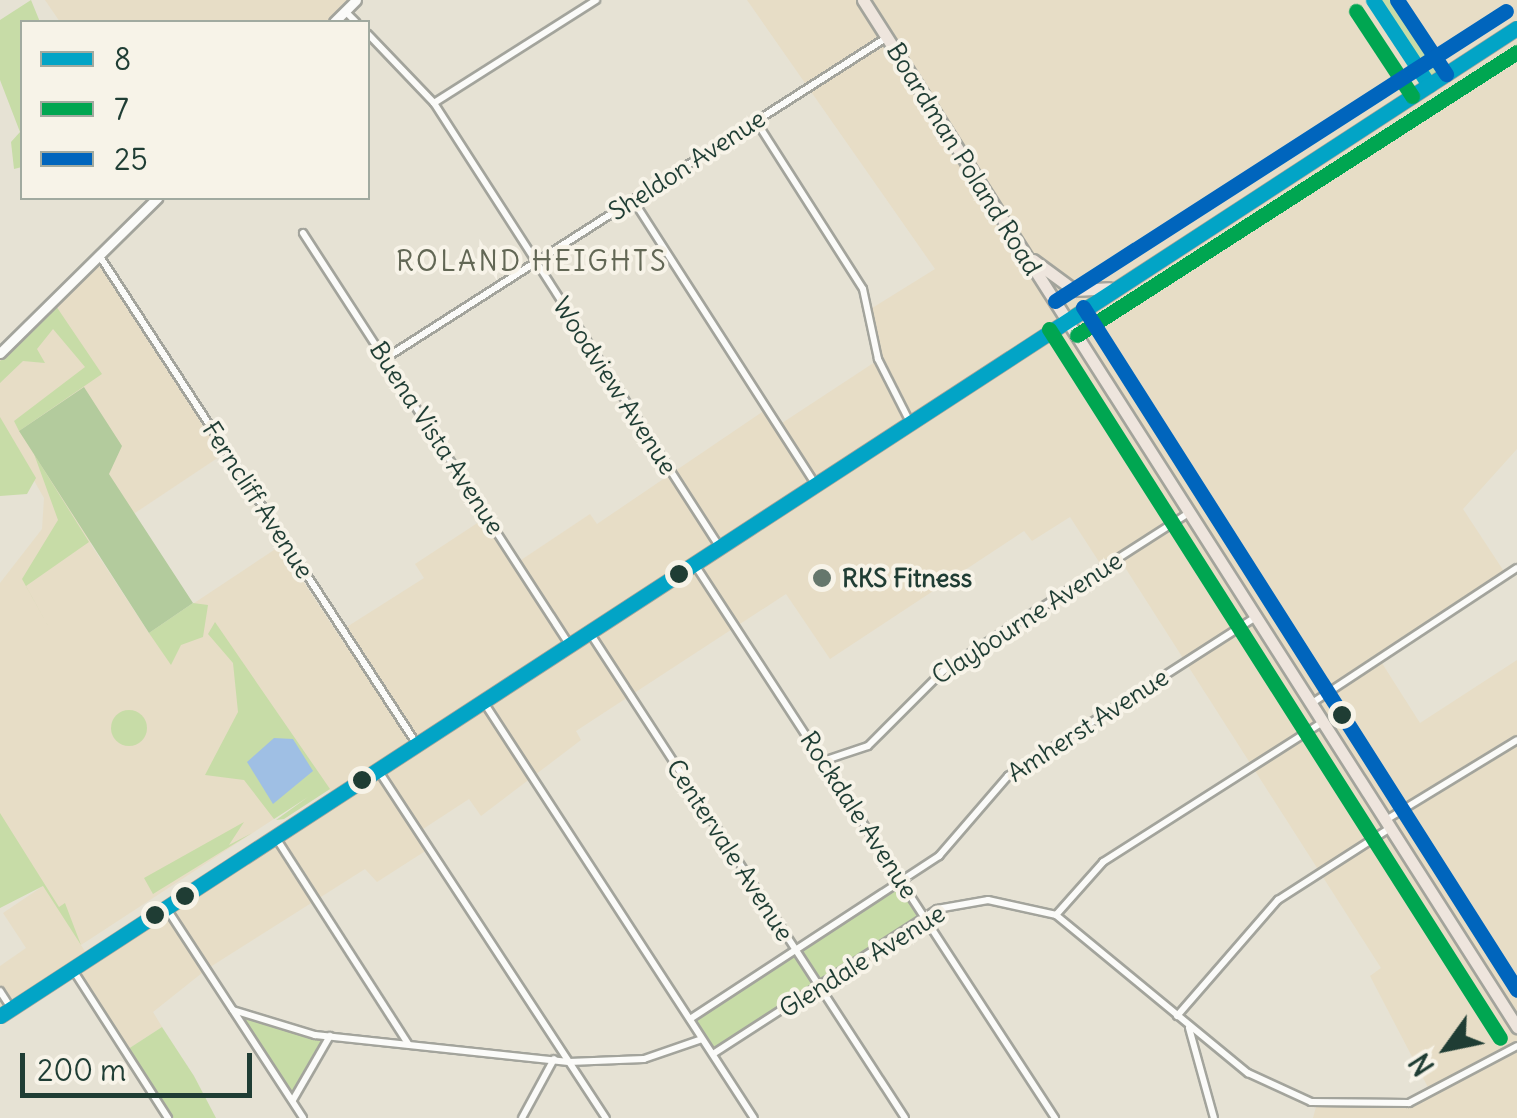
<!DOCTYPE html>
<style>
body{margin:0}
#map{position:relative;width:1517px;height:1118px;overflow:hidden;background:#e6e2d4;font-family:Delius,sans-serif}
div>[style]{position:absolute}
[style*='--x']{left:calc(var(--x)*1px);top:calc(var(--y)*1px);width:calc(var(--w)*1px);rotate:calc(var(--a)*1deg)}
.built>*{inset:0;background:#e7ddc6}
.green>*{inset:0;background:#c7dca7}
.round{border-radius:50%}
.forest>*{inset:0;background:#b3cb9d}
.water>*{inset:0;background:#9fbfe4}
.roads{filter:drop-shadow(2px 0 #a3a49c) drop-shadow(-2px 0 #a3a49c) drop-shadow(0 2px #a3a49c) drop-shadow(0 -2px #a3a49c)}
.minor>*{height:6px;margin:-3px;padding:0 3px;transform-origin:3px;border-radius:3px;background:#fbfbf9}
.tertiary>*{height:9px;margin:-4.5px;padding:0 4.5px;transform-origin:4.5px;border-radius:4.5px;background:#fbfbf9}
.primary>*{height:11px;margin:-5.5px;padding:0 5.5px;transform-origin:5.5px;border-radius:5.5px;background:#eee5dd}
.bus-1>*{height:15px;margin:-7.5px;padding:0 7.5px;transform-origin:7.5px;border-radius:7.5px;background:#02a4c6}
.bus-2>*{height:15px;margin:-7.5px;padding:0 7.5px;transform-origin:7.5px;border-radius:7.5px;background:#00a651}
.bus-3>*{height:15px;margin:-7.5px;padding:0 7.5px;transform-origin:7.5px;border-radius:7.5px;background:#0065bd}
.dots>*{width:28px;height:28px;translate:-50% -50%;box-sizing:border-box;border:5px solid #f7f3e8;border-radius:50%}
span{translate:-50% -50%;white-space:nowrap;text-align:center;line-height:1.15;-webkit-text-stroke:8px #f7f3e8;paint-order:stroke}
.street-label{font-size:25px;color:#1f3d34}
.poi-label{font-size:25px;color:#1f3d34;font-weight:700}
.left{translate:0 -50%;text-align:left}
.neighbourhood-label{font-size:28px;color:#626755;letter-spacing:2.5px}
.legend{position:absolute;left:20px;top:20px;width:350px;height:180px;box-sizing:border-box;background:#f7f3e8;border:2px solid #a1aaa0;margin:0;padding:12px 18px;list-style:none;font-size:30px;color:#1f3d34}
.legend li{display:flex;align-items:center;gap:20px;height:50px}
.legend b{width:50px;border:2px solid #a1aaa0}
.north{position:absolute;left:1397px;top:998px;width:100px;height:100px;-webkit-text-stroke:8px #f7f3e8;paint-order:stroke;rotate:237deg;font-size:28px;font-weight:700;line-height:40px;text-align:center;color:#1f3d34}
.north::after{content:'';display:block;margin:auto;width:35px;height:45px;background:#1f3d34;clip-path:polygon(50% 0,100% 100%,50% 72%,0 100%)}
.scale{position:absolute;left:20px;top:1053px;width:232px;height:45px;box-sizing:border-box;border:5px solid #1f3d34;border-top:0;padding-left:12px;font-size:30px;line-height:35px;white-space:nowrap;color:#1f3d34;-webkit-text-stroke:8px #f7f3e8;paint-order:stroke}
</style>
<div id="map">
<div class="built">
<i style="clip-path:polygon(45px 0,356px 0,334px 22px,60px 22px)"></i>
<i style="clip-path:polygon(evenodd,747px 0,1517px 0,1517px 449px,1463px 509px,1507px 576px,1380px 660px,1420px 723px,1517px 660px,1517px 1118px,1313px 1118px,1317px 1103px,1370px 1108px,1432px 1095px,1370px 976px,1381px 968px,1119px 558px,1103px 568px,1070px 517px,1032px 541px,1024px 531px,830px 659px,786px 594px,576px 731px,581px 740px,481px 816px,469px 799px,420px 831px,430px 848px,377px 882px,365px 869px,207px 969px,153px 1012px,162px 1027px,125px 1051px,72px 969px,0 1016px,0 966px,26px 948px,3px 913px,43px 886px,0 820px,0 583px,42px 529px,44px 498px,0 421px,0 353px,98px 264px,222px 455px,90px 543px,149px 633px,280px 546px,347px 648px,342px 630px,424px 578px,415px 564px,488px 516px,518px 562px,590px 514px,597px 524px,768px 408px,779px 425px,878px 360px,869px 310px,935px 269px,747px 0,326px 785px,335px 797px,89px 958px,81px 945px,326px 785px)"></i>
</div>
<div class="green">
<i style="clip-path:polygon(31px 0,40px 22px,22px 22px,22px 167px,14px 169px,11px 142px,20px 132px,0 80px,0 20px)"></i>
<i style="clip-path:polygon(1373px 0,1398px 0,1446px 75px,1429px 85px)"></i>
<i style="clip-path:polygon(56px 306px,102px 374px,19px 431px,14px 421px,85px 367px,53px 329px,37px 349px,45px 363px,23px 361px,0 383px,0 361px)"></i>
<i style="clip-path:polygon(0 417px,36px 478px,27px 494px,0 496px)"></i>
<i style="clip-path:polygon(34px 454px,89px 542px,26px 586px,52px 633px,22px 579px,58px 520px)"></i>
<i style="clip-path:polygon(193px 603px,208px 605px,203px 637px,181px 645px,171px 665px,149px 633px)"></i>
<i style="clip-path:polygon(215px 622px,330px 789px,284px 819px,276px 820px,308px 797px,274px 819px,244px 780px,205px 775px,238px 712px,233px 663px,208px 634px)"></i>
<i class="round" style="left:111px;top:710px;width:36px;height:36px"></i>
<i style="clip-path:polygon(0 813px,59px 907px,65px 903px,81px 945px,43px 886px,0 908px)"></i>
<i style="clip-path:polygon(244px 822px,229px 845px,252px 833px,153px 894px,144px 878px)"></i>
<i style="clip-path:polygon(902px 882px,925px 916px,713px 1054px,690px 1019px)"></i>
<i style="clip-path:polygon(233px 1010px,330px 1036px,293px 1101px)"></i>
<i style="clip-path:polygon(162px 1027px,194px 1076px,216px 1118px,168px 1118px,125px 1051px)"></i>
</div>
<div class="forest">
<i style="clip-path:polygon(84px 387px,122px 446px,109px 474px,193px 603px,149px 633px,19px 431px)"></i>
</div>
<div class="water">
<i style="clip-path:polygon(274px 738px,293px 739px,313px 771px,273px 804px,247px 762px)"></i>
</div>
<div class="roads">
<div class="minor">
<i style="--x:345;--y:11;--w:16;--a:45"></i>
<i style="--x:368;--y:34;--w:95;--a:46.3"></i>
<i style="--x:434;--y:103;--w:527;--a:57.25"></i>
<i style="--x:434;--y:103;--w:192;--a:-32.4"></i>
<i style="--x:756;--y:121;--w:199;--a:57.5"></i>
<i style="--x:863;--y:289;--w:72;--a:77.9"></i>
<i style="--x:878;--y:359;--w:71;--a:63.1"></i>
<i style="--x:633;--y:200;--w:337;--a:57.3"></i>
<i style="--x:303;--y:233;--w:490;--a:57.1"></i>
<i style="--x:99;--y:255;--w:582;--a:56.99"></i>
<i style="--x:386;--y:358;--w:594;--a:-32.62"></i>
<i style="--x:695;--y:565;--w:660;--a:56.94"></i>
<i style="--x:590;--y:633;--w:578;--a:57"></i>
<i style="--x:483;--y:701;--w:497;--a:57"></i>
<i style="--x:1312;--y:703;--w:245;--a:-33.4"></i>
<i style="--x:823;--y:761;--w:47;--a:-18.4"></i>
<i style="--x:868;--y:746;--w:107;--a:-45"></i>
<i style="--x:944;--y:670;--w:291;--a:-32.7"></i>
<i style="--x:378;--y:770;--w:416;--a:56.8"></i>
<i style="--x:1386;--y:820;--w:153;--a:-31.4"></i>
<i style="--x:276;--y:838;--w:245;--a:57.3"></i>
<i style="--x:167;--y:909;--w:249;--a:56.9"></i>
<i style="--x:1056;--y:915;--w:71;--a:-48.4"></i>
<i style="--x:1103;--y:862;--w:261;--a:-32.5"></i>
<i style="--x:73;--y:970;--w:176;--a:57.3"></i>
<i style="--x:0;--y:991;--w:20;--a:57"></i>
<i style="--x:233;--y:1010;--w:86;--a:17"></i>
<i style="--x:315;--y:1035;--w:255;--a:6.1"></i>
<i style="--x:569;--y:1062;--w:75;--a:-2.3"></i>
<i style="--x:644;--y:1059;--w:61;--a:-19"></i>
<i style="--x:1177;--y:1016;--w:154;--a:-49"></i>
<i style="--x:1278;--y:900;--w:133;--a:-32.7"></i>
<i style="--x:690;--y:1019;--w:298;--a:-33.2"></i>
<i style="--x:939;--y:856;--w:106;--a:-49.2"></i>
<i style="--x:1008;--y:776;--w:295;--a:-32.7"></i>
<i style="--x:1189;--y:1028;--w:93;--a:74.5"></i>
<i style="--x:713;--y:1054;--w:267;--a:-32.9"></i>
<i style="--x:937;--y:909;--w:52;--a:-10"></i>
<i style="--x:988;--y:900;--w:70;--a:12.4"></i>
<i style="--x:1056;--y:915;--w:249;--a:39.5"></i>
<i style="--x:1248;--y:1073;--w:69;--a:24.7"></i>
<i style="--x:1311;--y:1102;--w:98;--a:0.6"></i>
<i style="--x:1409;--y:1103;--w:122;--a:-27.8"></i>
<i style="--x:293;--y:1100;--w:74;--a:-60"></i>
<i style="--x:522;--y:1118;--w:67;--a:-61.5"></i>
</div>
<div class="tertiary">
<i style="--x:334;--y:22;--w:31;--a:-45"></i>
<i style="--x:0;--y:353;--w:221;--a:-44.6"></i>
</div>
<div class="primary">
<i style="--x:863;--y:0;--w:1218;--a:57.51"></i>
<i style="--x:1033;--y:260;--w:51;--a:36.2"></i>
<i style="--x:1074;--y:290;--w:35;--a:-3"></i>
<i style="--x:0;--y:1016;--w:1810;--a:-33.08"></i>
</div>
</div>
<div class="bus-1">
<i style="--x:1373;--y:0;--w:102;--a:56.6"></i>
<i style="--x:0;--y:1016;--w:1810;--a:-33.08"></i>
</div>
<div class="bus-2">
<i style="--x:1356;--y:11;--w:102;--a:56.6"></i>
<i style="--x:1049;--y:329;--w:840;--a:57.54"></i>
<i style="--x:1077;--y:335;--w:523;--a:-32.75"></i>
</div>
<div class="bus-3">
<i style="--x:1397;--y:0;--w:89;--a:56.5"></i>
<i style="--x:1055;--y:301;--w:536;--a:-32.74"></i>
<i style="--x:1083;--y:307;--w:809;--a:57.57"></i>
</div>
<div class="dots">
<i style="left:679px;top:574px;background:#1f3d34"></i>
<i style="left:822px;top:578px;background:#65776c"></i>
<i style="left:1342px;top:715px;background:#1f3d34"></i>
<i style="left:362px;top:780px;background:#1f3d34"></i>
<i style="left:185px;top:896px;background:#1f3d34"></i>
<i style="left:155px;top:915px;background:#1f3d34"></i>
</div>
<div class="street-label">
<span style="left:964px;top:159px;rotate:58deg">Boardman Poland Road</span>
<span style="left:687px;top:165px;rotate:-33deg">Sheldon Avenue</span>
<span style="left:615px;top:386px;rotate:57deg">Woodview Avenue</span>
<span style="left:437px;top:438px;rotate:57deg">Buena Vista Avenue</span>
<span style="left:258px;top:500px;rotate:57deg">Ferncliff Avenue</span>
<span style="left:1027px;top:618px;rotate:-33deg">Claybourne Avenue</span>
<span style="left:1088px;top:725px;rotate:-33deg">Amherst Avenue</span>
<span style="left:859px;top:815px;rotate:57deg">Rockdale Avenue</span>
<span style="left:730px;top:850px;rotate:57deg">Centervale Avenue</span>
<span style="left:862px;top:961px;rotate:-32deg">Glendale Avenue</span>
</div>
<div class="poi-label">
<span class="left" style="left:842px;top:578px">RKS Fitness</span>
</div>
<div class="neighbourhood-label">
<span style="left:532px;top:261px">ROLAND HEIGHTS</span>
</div>
<ul class="legend">
<li><b style="height:12px;background:#02a4c6"></b>8</li>
<li><b style="height:12px;background:#00a651"></b>7</li>
<li><b style="height:12px;background:#0065bd"></b>25</li>
</ul>
<div class="north">N</div>
<div class="scale">200 m</div>
</div>
